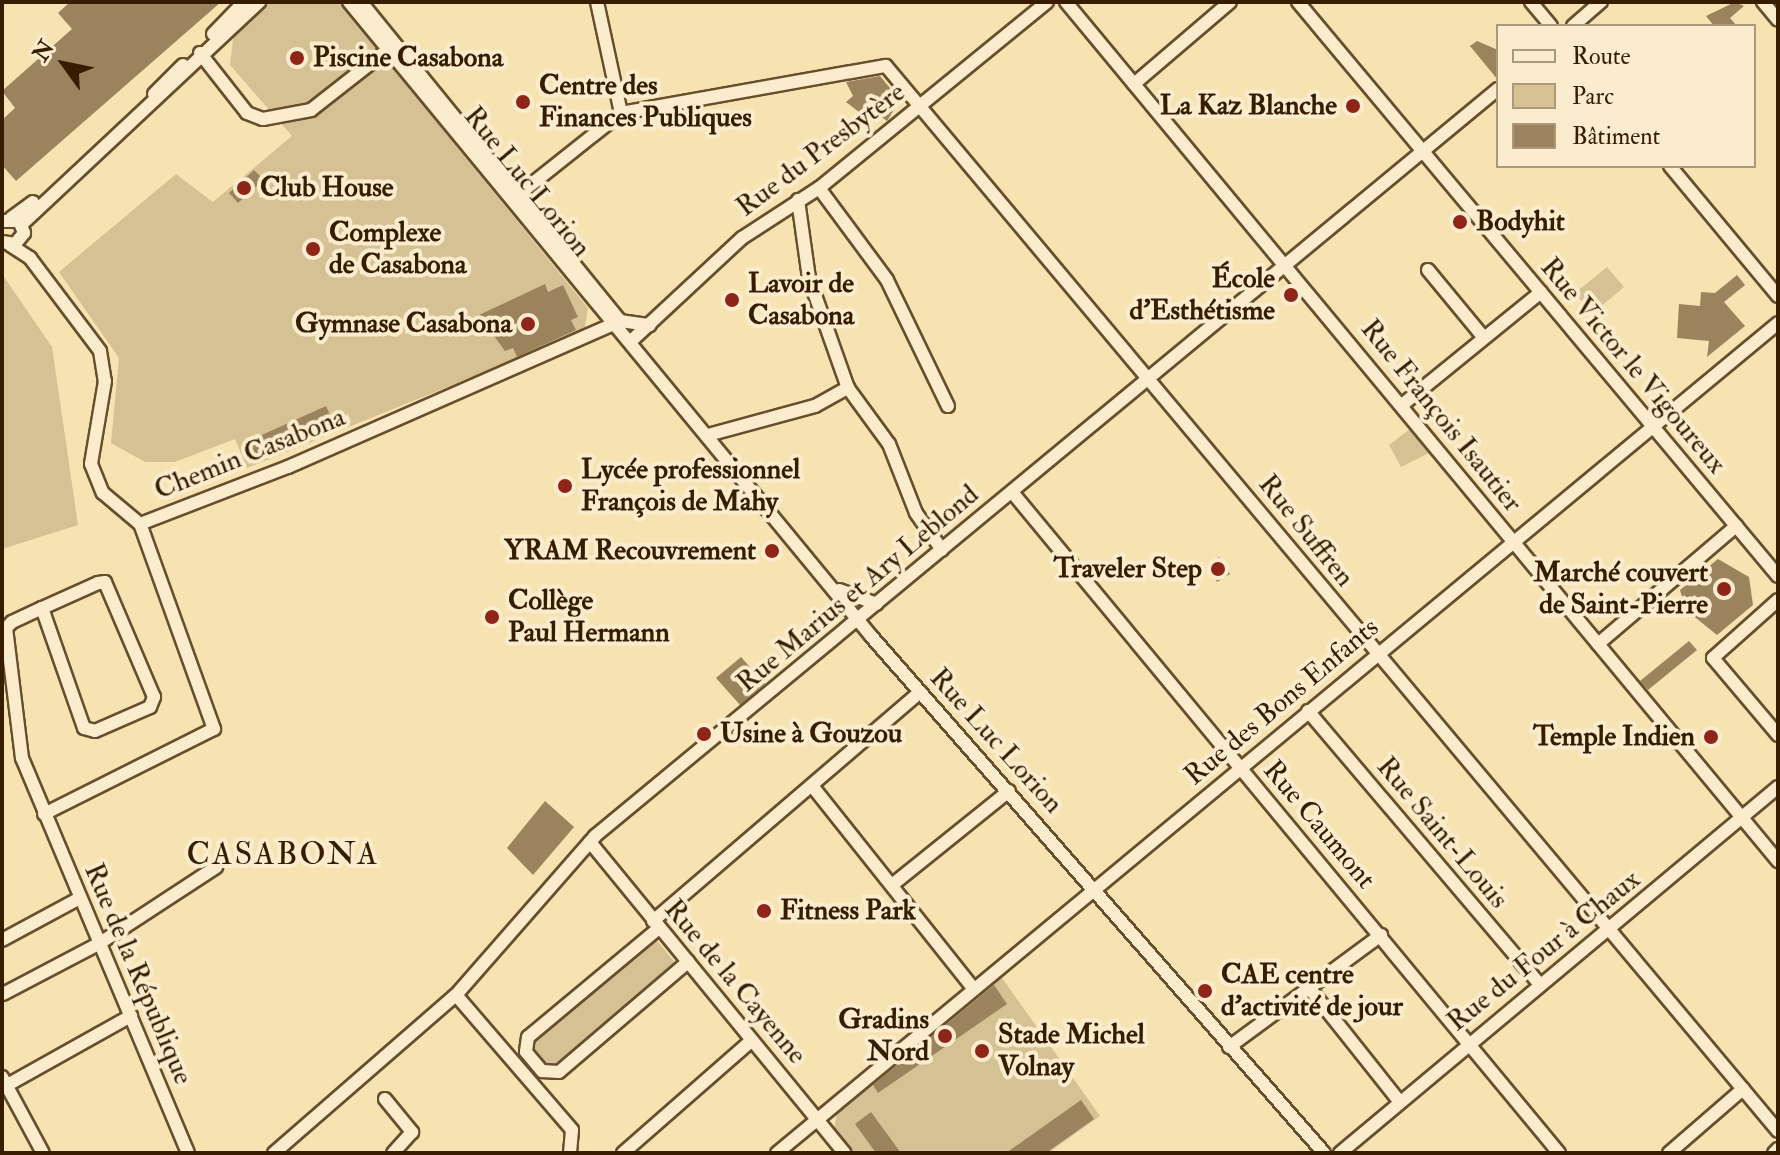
<!DOCTYPE html>
<meta charset="utf-8">
<style>
body{margin:0}
#map{position:relative;width:1780px;height:1155px;overflow:hidden;background:#f7e2b2;font-family:"IM FELL Double Pica",serif}
div>[style]{position:absolute}
[style*='--x']{left:calc(var(--x)*1px);top:calc(var(--y)*1px);width:calc(var(--w)*1px);rotate:calc(var(--a)*1deg)}
.green>*{inset:0;background:#d6c194}
.building>*{inset:0;background:#9b835d}
.roads{filter:drop-shadow(2px 0 #674e2c) drop-shadow(-2px 0 #674e2c) drop-shadow(0 2px #674e2c) drop-shadow(0 -2px #674e2c)}
.minor>*{height:12px;margin:-6px;padding:0 6px;transform-origin:6px;border-radius:6px;background:#faeccd}
.dots>*{width:22px;height:22px;translate:-50% -50%;box-sizing:border-box;border:4px solid #faeccd;border-radius:50%}
span{translate:-50% -50%;white-space:nowrap;text-align:center;line-height:1.15;-webkit-text-stroke:8px #faeccd;paint-order:stroke}
.poi-label{font-size:28px;color:#371d00;font-weight:700}
.left{translate:0 -50%;text-align:left}
.right{translate:-100% -50%;text-align:right}
.street-label{font-size:28px;color:#371d00}
.quarter-label{font-size:32px;color:#371d00;letter-spacing:2px}
.frame{position:absolute;inset:0;border:4px solid #371d00;pointer-events:none}
.legend{position:absolute;left:1496px;top:24px;width:260px;height:144px;box-sizing:border-box;background:#faeccd;border:2px solid #ac997b;margin:0;padding:10px 14px;list-style:none;font-size:24px;color:#371d00}
.legend li{display:flex;align-items:center;gap:16px;height:40px}
.legend b{width:40px;border:2px solid #ac997b}
.north{position:absolute;left:24px;top:24px;width:80px;height:80px;-webkit-text-stroke:6px #faeccd;paint-order:stroke;rotate:303deg;font-size:22px;font-weight:700;line-height:32px;text-align:center;color:#371d00}
.north::after{content:'';display:block;margin:auto;width:28px;height:36px;background:#371d00;clip-path:polygon(50% 0,100% 100%,50% 72%,0 100%)}
</style>
<div id="map">
<div class="green">
<i style="clip-path:polygon(271px 2px,339px 2px,588px 308px,584px 332px,247px 468px,235px 439px,175px 462px,145px 462px,111px 443px,119px 358px,59px 272px,176px 174px,213px 202px,292px 136px,230px 65px,234px 31px)"></i>
<i style="clip-path:polygon(1607px 267px,1624px 287px,1592px 314px,1575px 293px)"></i>
<i style="clip-path:polygon(2px 274px,52px 347px,78px 525px,2px 549px)"></i>
<i style="clip-path:polygon(1410px 429px,1429px 453px,1401px 467px,1389px 445px)"></i>
<i style="clip-path:polygon(655px 938px,677px 965px,556px 1066px,543px 1063px,531px 1049px,534px 1039px)"></i>
<i style="clip-path:polygon(1000px 975px,1100px 1116px,1048px 1153px,854px 1153px,834px 1128px,838px 1109px)"></i>
</div>
<div class="building">
<i style="clip-path:polygon(70px 2px,221px 2px,16px 181px,2px 165px,2px 120px,15px 108px,2px 91px,72px 29px,58px 13px)"></i>
<i style="clip-path:polygon(1735px 2px,1744px 6px,1730px 18px,1737px 26px,1714px 26px,1706px 16px)"></i>
<i style="clip-path:polygon(1477px 41px,1498px 50px,1498px 80px,1470px 46px)"></i>
<i style="clip-path:polygon(880px 76px,900px 100px,887px 121px,879px 115px,872px 122px,846px 102px,853px 96px,846px 82px)"></i>
<i style="clip-path:polygon(254px 170px,264px 180px,238px 203px,229px 193px)"></i>
<i style="clip-path:polygon(1737px 275px,1745px 285px,1724px 302px,1745px 326px,1707px 357px,1709px 341px,1677px 338px,1679px 304px,1700px 306px,1701px 292px,1715px 293px)"></i>
<i style="clip-path:polygon(545px 284px,548px 292px,563px 285px,578px 317px,571px 320px,576px 330px,517px 357px,513px 348px,505px 351px,479px 315px)"></i>
<i style="clip-path:polygon(326px 406px,333px 422px,253px 458px,246px 442px)"></i>
<i style="clip-path:polygon(1219px 557px,1230px 574px,1217px 582px,1208px 564px)"></i>
<i style="clip-path:polygon(1718px 559px,1749px 577px,1753px 605px,1717px 635px,1686px 610px,1680px 590px)"></i>
<i style="clip-path:polygon(1689px 641px,1697px 650px,1648px 690px,1640px 681px)"></i>
<i style="clip-path:polygon(741px 657px,765px 684px,740px 705px,716px 678px)"></i>
<i style="clip-path:polygon(545px 801px,574px 827px,533px 875px,507px 848px)"></i>
<i style="clip-path:polygon(994px 985px,1007px 1004px,878px 1093px,873px 1085px)"></i>
<i style="clip-path:polygon(1081px 1100px,1094px 1119px,1046px 1153px,1006px 1153px)"></i>
<i style="clip-path:polygon(871px 1112px,901px 1153px,876px 1153px,855px 1124px)"></i>
</div>
<div class="roads">
<div class="minor">
<i style="--x:349;--y:2;--w:821;--a:50.53"></i>
<i style="--x:871;--y:636;--w:687;--a:48.77"></i>
<i style="--x:361;--y:2;--w:412;--a:50.9"></i>
<i style="--x:597;--y:2;--w:114;--a:77.8"></i>
<i style="--x:1066;--y:2;--w:1116;--a:50.35"></i>
<i style="--x:1298;--y:2;--w:748;--a:50.1"></i>
<i style="--x:1531;--y:2;--w:31;--a:50"></i>
<i style="--x:1763;--y:2;--w:23;--a:50"></i>
<i style="--x:1573;--y:26;--w:37;--a:-41"></i>
<i style="--x:213;--y:34;--w:45;--a:-45.9"></i>
<i style="--x:200;--y:53;--w:76;--a:51.9"></i>
<i style="--x:247;--y:113;--w:17;--a:21"></i>
<i style="--x:263;--y:119;--w:49;--a:-10.6"></i>
<i style="--x:311;--y:110;--w:105;--a:-38.1"></i>
<i style="--x:1134;--y:84;--w:126;--a:-40.5"></i>
<i style="--x:154;--y:94;--w:41;--a:-45"></i>
<i style="--x:1670;--y:166;--w:169;--a:50.3"></i>
<i style="--x:819;--y:188;--w:114;--a:53.5"></i>
<i style="--x:887;--y:280;--w:140;--a:64.2"></i>
<i style="--x:504;--y:190;--w:19;--a:3"></i>
<i style="--x:523;--y:191;--w:125;--a:-38.5"></i>
<i style="--x:621;--y:113;--w:269;--a:-10.1"></i>
<i style="--x:886;--y:66;--w:1389;--a:50.05"></i>
<i style="--x:798;--y:200;--w:79;--a:82"></i>
<i style="--x:809;--y:278;--w:117;--a:70.5"></i>
<i style="--x:848;--y:388;--w:69;--a:53.8"></i>
<i style="--x:889;--y:444;--w:74;--a:68.6"></i>
<i style="--x:916;--y:513;--w:45;--a:54.9"></i>
<i style="--x:11;--y:218;--w:27;--a:-36"></i>
<i style="--x:2;--y:221;--w:17;--a:0"></i>
<i style="--x:19;--y:221;--w:13;--a:67"></i>
<i style="--x:24;--y:233;--w:14;--a:129"></i>
<i style="--x:15;--y:244;--w:13;--a:-171"></i>
<i style="--x:22;--y:224;--w:325;--a:-43.1"></i>
<i style="--x:10;--y:245;--w:24;--a:33"></i>
<i style="--x:30;--y:258;--w:116;--a:53"></i>
<i style="--x:100;--y:351;--w:30;--a:81"></i>
<i style="--x:105;--y:381;--w:84;--a:99.6"></i>
<i style="--x:91;--y:464;--w:31;--a:68"></i>
<i style="--x:103;--y:493;--w:48;--a:40"></i>
<i style="--x:1428;--y:270;--w:88;--a:50.5"></i>
<i style="--x:630;--y:342;--w:153;--a:-42.9"></i>
<i style="--x:742;--y:238;--w:92;--a:-33"></i>
<i style="--x:819;--y:188;--w:294;--a:-39.2"></i>
<i style="--x:1402;--y:405;--w:179;--a:-39.1"></i>
<i style="--x:708;--y:435;--w:111;--a:-15.2"></i>
<i style="--x:815;--y:406;--w:38;--a:-29"></i>
<i style="--x:1012;--y:492;--w:858;--a:50.39"></i>
<i style="--x:140;--y:524;--w:159;--a:-21.1"></i>
<i style="--x:288;--y:467;--w:363;--a:-23.7"></i>
<i style="--x:620;--y:321;--w:30;--a:8"></i>
<i style="--x:839;--y:590;--w:40;--a:20.2"></i>
<i style="--x:1778;--y:600;--w:87;--a:138.3"></i>
<i style="--x:1713;--y:658;--w:101;--a:49.8"></i>
<i style="--x:42;--y:608;--w:127;--a:70.7"></i>
<i style="--x:84;--y:728;--w:11;--a:15"></i>
<i style="--x:95;--y:731;--w:60;--a:-23.6"></i>
<i style="--x:150;--y:707;--w:11;--a:-68"></i>
<i style="--x:154;--y:697;--w:125;--a:-113.1"></i>
<i style="--x:105;--y:582;--w:7;--a:172"></i>
<i style="--x:98;--y:583;--w:61;--a:155.9"></i>
<i style="--x:42;--y:608;--w:33;--a:155"></i>
<i style="--x:12;--y:622;--w:8;--a:135"></i>
<i style="--x:6;--y:628;--w:131;--a:83"></i>
<i style="--x:22;--y:758;--w:428;--a:67.2"></i>
<i style="--x:1598;--y:644;--w:182;--a:-40.5"></i>
<i style="--x:1308;--y:711;--w:359;--a:49.7"></i>
<i style="--x:813;--y:787;--w:256;--a:51.5"></i>
<i style="--x:44;--y:814;--w:190;--a:-26.6"></i>
<i style="--x:214;--y:729;--w:218;--a:-109.8"></i>
<i style="--x:590;--y:842;--w:402;--a:50.7"></i>
<i style="--x:892;--y:885;--w:150;--a:-38.8"></i>
<i style="--x:653;--y:921;--w:352;--a:-40.6"></i>
<i style="--x:659;--y:928;--w:170;--a:140.2"></i>
<i style="--x:528;--y:1037;--w:15;--a:98"></i>
<i style="--x:526;--y:1052;--w:25;--a:50"></i>
<i style="--x:542;--y:1071;--w:17;--a:3"></i>
<i style="--x:559;--y:1072;--w:170;--a:-40.5"></i>
<i style="--x:2;--y:940;--w:89;--a:-28.3"></i>
<i style="--x:1310;--y:989;--w:144;--a:51.5"></i>
<i style="--x:3;--y:994;--w:110;--a:-27.7"></i>
<i style="--x:100;--y:943;--w:139;--a:-33.2"></i>
<i style="--x:456;--y:995;--w:178;--a:49.3"></i>
<i style="--x:572;--y:1130;--w:23;--a:95"></i>
<i style="--x:1229;--y:1047;--w:189;--a:-36.4"></i>
<i style="--x:2;--y:1077;--w:86;--a:61.7"></i>
<i style="--x:2;--y:1088;--w:148;--a:-29.2"></i>
<i style="--x:385;--y:1099;--w:43;--a:50.7"></i>
<i style="--x:412;--y:1132;--w:28;--a:132"></i>
<i style="--x:274;--y:1153;--w:241;--a:-41"></i>
<i style="--x:456;--y:995;--w:211;--a:-48.8"></i>
<i style="--x:595;--y:836;--w:1172;--a:-39.6"></i>
<i style="--x:623;--y:1153;--w:171;--a:-41.2"></i>
<i style="--x:777;--y:1153;--w:1300;--a:-39.66"></i>
<i style="--x:1340;--y:1153;--w:571;--a:-39.88"></i>
<i style="--x:1669;--y:1153;--w:98;--a:-40.9"></i>
<i style="--x:1774;--y:1153;--w:6;--a:-45"></i>
</div>
</div>
<div class="dots">
<i style="left:297px;top:58px;background:#8f2418"></i>
<i style="left:523px;top:102px;background:#8f2418"></i>
<i style="left:1353px;top:106px;background:#8f2418"></i>
<i style="left:244px;top:188px;background:#8f2418"></i>
<i style="left:1460px;top:222px;background:#8f2418"></i>
<i style="left:313px;top:249px;background:#8f2418"></i>
<i style="left:1291px;top:295px;background:#8f2418"></i>
<i style="left:732px;top:300px;background:#8f2418"></i>
<i style="left:528px;top:324px;background:#8f2418"></i>
<i style="left:565px;top:486px;background:#8f2418"></i>
<i style="left:772px;top:551px;background:#8f2418"></i>
<i style="left:1218px;top:569px;background:#8f2418"></i>
<i style="left:1724px;top:589px;background:#8f2418"></i>
<i style="left:492px;top:617px;background:#8f2418"></i>
<i style="left:704px;top:734px;background:#8f2418"></i>
<i style="left:1711px;top:737px;background:#8f2418"></i>
<i style="left:764px;top:911px;background:#8f2418"></i>
<i style="left:1205px;top:991px;background:#8f2418"></i>
<i style="left:945px;top:1036px;background:#8f2418"></i>
<i style="left:982px;top:1051px;background:#8f2418"></i>
</div>
<div class="poi-label">
<span class="left" style="left:313px;top:58px">Piscine Casabona</span>
<span class="left" style="left:539px;top:102px">Centre des<br>Finances Publiques</span>
<span class="right" style="left:1337px;top:106px">La Kaz Blanche</span>
<span class="left" style="left:260px;top:188px">Club House</span>
<span class="left" style="left:1476px;top:222px">Bodyhit</span>
<span class="left" style="left:329px;top:249px">Complexe<br>de Casabona</span>
<span class="right" style="left:1275px;top:295px">École<br>d'Esthétisme</span>
<span class="left" style="left:748px;top:300px">Lavoir de<br>Casabona</span>
<span class="right" style="left:512px;top:324px">Gymnase Casabona</span>
<span class="left" style="left:581px;top:486px">Lycée professionnel<br>François de Mahy</span>
<span class="right" style="left:756px;top:551px">YRAM Recouvrement</span>
<span class="right" style="left:1202px;top:569px">Traveler Step</span>
<span class="right" style="left:1708px;top:589px">Marché couvert<br>de Saint-Pierre</span>
<span class="left" style="left:508px;top:617px">Collège<br>Paul Hermann</span>
<span class="left" style="left:720px;top:734px">Usine à Gouzou</span>
<span class="right" style="left:1695px;top:737px">Temple Indien</span>
<span class="left" style="left:780px;top:911px">Fitness Park</span>
<span class="left" style="left:1221px;top:991px">CAE centre<br>d'activité de jour</span>
<span class="right" style="left:929px;top:1036px">Gradins<br>Nord</span>
<span class="left" style="left:998px;top:1051px">Stade Michel<br>Volnay</span>
</div>
<div class="street-label">
<span style="left:821px;top:150px;rotate:-37deg">Rue du Presbytère</span>
<span style="left:527px;top:182px;rotate:51deg">Rue Luc Lorion</span>
<span style="left:1633px;top:366px;rotate:50deg">Rue Victor le Vigoureux</span>
<span style="left:1441px;top:416px;rotate:51deg">Rue François Isautier</span>
<span style="left:250px;top:454px;rotate:-22deg">Chemin Casabona</span>
<span style="left:1306px;top:531px;rotate:51deg">Rue Suffren</span>
<span style="left:858px;top:589px;rotate:-40deg">Rue Marius et Ary Leblond</span>
<span style="left:1282px;top:702px;rotate:-40deg">Rue des Bons Enfants</span>
<span style="left:996px;top:741px;rotate:48deg">Rue Luc Lorion</span>
<span style="left:1319px;top:825px;rotate:50deg">Rue Caumont</span>
<span style="left:1442px;top:833px;rotate:50deg">Rue Saint-Louis</span>
<span style="left:1544px;top:951px;rotate:-39deg">Rue du Four à Chaux</span>
<span style="left:138px;top:974px;rotate:67deg">Rue de la République</span>
<span style="left:735px;top:982px;rotate:50deg">Rue de la Cayenne</span>
</div>
<div class="quarter-label">
<span style="left:283px;top:854px">CASABONA</span>
</div>
<div class="frame"></div>
<ul class="legend">
<li><b style="height:10px;background:#faeccd"></b>Route</li>
<li><b style="height:22px;background:#d6c194"></b>Parc</li>
<li><b style="height:22px;background:#9b835d"></b>Bâtiment</li>
</ul>
<div class="north">N</div>
</div>
